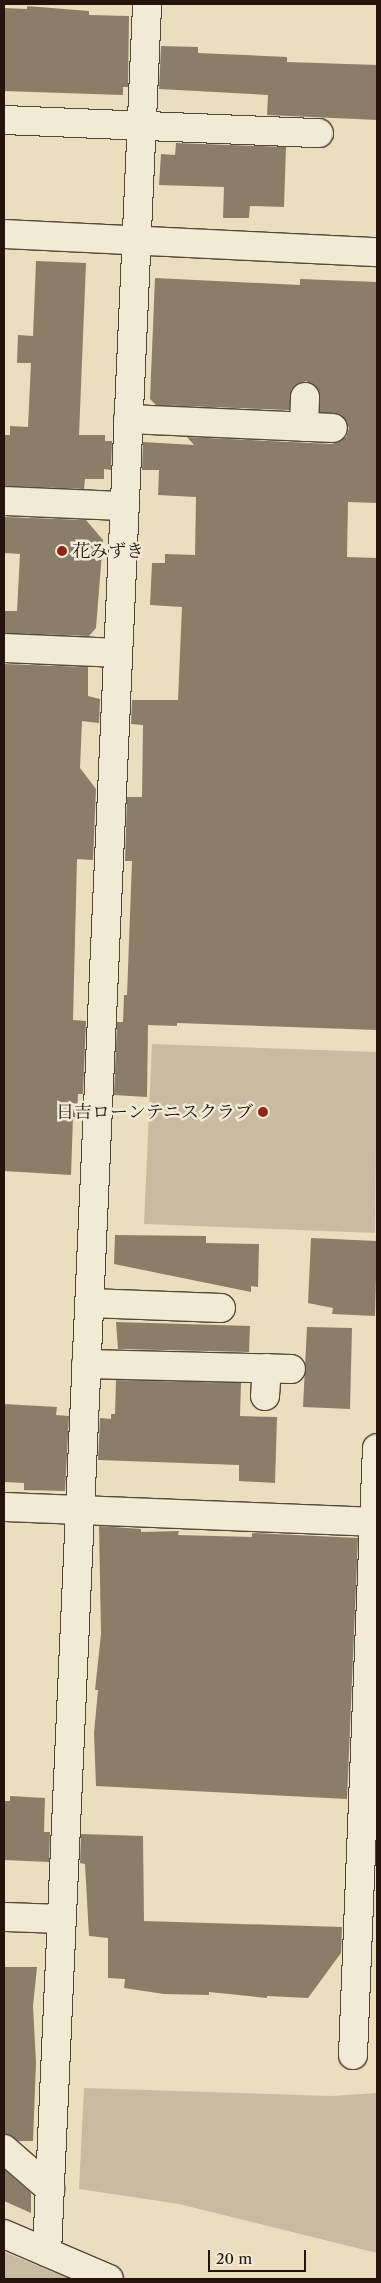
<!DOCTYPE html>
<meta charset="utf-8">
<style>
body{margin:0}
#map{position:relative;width:381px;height:2283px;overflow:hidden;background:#eadebf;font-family:"Libre Caslon Text","Noto Serif JP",serif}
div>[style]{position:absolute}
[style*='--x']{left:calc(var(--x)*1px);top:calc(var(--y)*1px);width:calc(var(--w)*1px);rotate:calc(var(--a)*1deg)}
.green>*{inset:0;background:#c9bba1}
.building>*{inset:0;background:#8c7d69}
.roads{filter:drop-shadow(1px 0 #574639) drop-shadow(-1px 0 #574639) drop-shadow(0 1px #574639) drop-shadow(0 -1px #574639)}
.minor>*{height:28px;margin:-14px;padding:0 14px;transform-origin:14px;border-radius:14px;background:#f1ead5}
.tertiary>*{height:28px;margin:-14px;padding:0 14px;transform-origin:14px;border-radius:14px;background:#f1ead5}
.dots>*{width:14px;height:14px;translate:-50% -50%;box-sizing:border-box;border:2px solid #f1ead5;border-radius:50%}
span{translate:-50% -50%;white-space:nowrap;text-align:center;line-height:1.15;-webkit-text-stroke:5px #f1ead5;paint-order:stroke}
.poi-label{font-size:18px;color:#26130c}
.left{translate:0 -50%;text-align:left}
.right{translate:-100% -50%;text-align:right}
.frame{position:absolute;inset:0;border:5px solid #26130c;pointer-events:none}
.scale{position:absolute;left:208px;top:2250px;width:98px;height:22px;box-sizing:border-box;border:2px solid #26130c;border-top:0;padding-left:6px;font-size:15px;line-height:18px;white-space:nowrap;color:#26130c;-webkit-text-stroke:4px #f1ead5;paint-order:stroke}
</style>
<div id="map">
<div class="green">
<i style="clip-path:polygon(152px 1044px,377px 1052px,375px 1233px,144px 1224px)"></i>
<i style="clip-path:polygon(84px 2088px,331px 2096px,377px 2093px,377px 2253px,179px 2204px,79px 2189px)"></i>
<i style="clip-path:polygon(4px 2252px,71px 2279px,4px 2279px)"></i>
</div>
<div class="building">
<i style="clip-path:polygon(27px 6px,89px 11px,89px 15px,129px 16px,128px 87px,123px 87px,123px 95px,4px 91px,4px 8px,27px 9px)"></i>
<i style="clip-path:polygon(161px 46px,198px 47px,198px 53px,287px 57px,287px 62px,377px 65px,377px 120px,267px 115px,268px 95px,159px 89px)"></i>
<i style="clip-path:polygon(176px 143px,286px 147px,284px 207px,250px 206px,249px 218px,223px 218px,224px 187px,159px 185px,161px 154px,175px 155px)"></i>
<i style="clip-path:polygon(36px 261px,86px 263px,79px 435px,105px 435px,105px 441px,112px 441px,111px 470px,104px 469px,104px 479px,85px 479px,84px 489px,4px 486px,4px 435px,10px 435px,10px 426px,28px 427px,31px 363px,17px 363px,18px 335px,33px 336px)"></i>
<i style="clip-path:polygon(155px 278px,300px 285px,300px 279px,377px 282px,377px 503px,348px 502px,347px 557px,377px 558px,377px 1030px,177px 1023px,177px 1026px,148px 1025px,147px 1097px,114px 1095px,117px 1022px,123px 1022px,124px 995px,127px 995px,132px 861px,125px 861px,127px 797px,142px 797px,143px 725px,131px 724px,132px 700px,178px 700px,182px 607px,150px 605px,152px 563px,165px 563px,165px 554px,195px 555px,196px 497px,158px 495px,159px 470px,142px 470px,143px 442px,194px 445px,187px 437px,332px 444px,346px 437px,349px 428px,341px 415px,320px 412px,319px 390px,306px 381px,292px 389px,289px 410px,156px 405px,150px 399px)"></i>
<i style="clip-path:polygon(4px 517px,86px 520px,103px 540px,96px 628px,89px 636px,4px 633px,4px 611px,17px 611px,20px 554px,4px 553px)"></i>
<i style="clip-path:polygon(4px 664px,88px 667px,88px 696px,100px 699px,99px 723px,82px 721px,80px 768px,96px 789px,93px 860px,77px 859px,73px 1020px,86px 1021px,83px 1094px,78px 1094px,77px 1117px,73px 1117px,71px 1175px,4px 1171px)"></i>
<i style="clip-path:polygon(115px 1235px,206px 1236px,206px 1243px,259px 1244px,258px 1287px,251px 1286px,251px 1292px,114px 1264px)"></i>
<i style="clip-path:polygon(311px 1238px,377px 1241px,375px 1316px,332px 1314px,333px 1308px,308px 1303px)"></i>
<i style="clip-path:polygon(116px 1322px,250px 1326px,249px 1352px,118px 1349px)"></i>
<i style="clip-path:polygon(307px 1327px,352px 1328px,350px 1409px,303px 1407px)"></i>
<i style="clip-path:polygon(116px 1380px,241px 1383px,240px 1416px,277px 1417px,275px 1483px,239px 1481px,239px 1465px,98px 1460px,100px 1418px,111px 1419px,111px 1414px,115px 1414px)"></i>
<i style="clip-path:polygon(4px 1404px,57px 1407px,56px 1415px,69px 1416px,65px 1491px,24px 1490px,24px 1483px,4px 1482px)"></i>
<i style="clip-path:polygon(99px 1526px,141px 1529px,141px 1532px,179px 1531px,178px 1535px,252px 1537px,252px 1533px,358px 1538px,347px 1799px,96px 1786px,94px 1733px,98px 1690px,95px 1690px,101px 1634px)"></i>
<i style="clip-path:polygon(10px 1796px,45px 1798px,44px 1832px,50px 1832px,49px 1862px,4px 1860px,4px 1801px,10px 1801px)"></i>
<i style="clip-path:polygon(81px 1834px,143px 1836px,144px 1921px,342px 1927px,341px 1953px,308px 1998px,267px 1996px,267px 1998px,209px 1992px,209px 1995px,164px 1994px,124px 1988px,125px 1979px,108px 1978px,108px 1938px,89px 1936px,85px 1864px,80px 1863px)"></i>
<i style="clip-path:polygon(4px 1967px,37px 1967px,33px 2006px,36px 2062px,33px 2141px,18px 2141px,4px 2134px)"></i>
<i style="clip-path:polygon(4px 2169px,31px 2193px,31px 2213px,4px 2201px)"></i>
</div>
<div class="roads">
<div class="minor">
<i style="--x:4;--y:120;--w:315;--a:2.4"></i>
<i style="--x:4;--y:234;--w:373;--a:2.8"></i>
<i style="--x:128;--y:419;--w:205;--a:2.5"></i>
<i style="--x:304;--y:427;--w:30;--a:-88"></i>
<i style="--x:4;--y:501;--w:121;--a:2.4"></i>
<i style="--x:4;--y:648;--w:113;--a:2.5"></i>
<i style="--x:89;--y:1303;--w:132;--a:2.2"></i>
<i style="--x:86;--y:1364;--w:205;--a:1.4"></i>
<i style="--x:265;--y:1396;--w:28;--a:-86"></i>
<i style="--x:4;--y:1507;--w:373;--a:2.3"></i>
<i style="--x:4;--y:1917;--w:57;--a:2"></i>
<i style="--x:353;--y:2055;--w:607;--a:-87.74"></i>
<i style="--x:4;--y:2149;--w:61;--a:41"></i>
<i style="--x:47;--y:2252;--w:2250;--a:-87.45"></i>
</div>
<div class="tertiary">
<i style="--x:4;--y:2234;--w:114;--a:23.2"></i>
</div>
</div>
<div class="dots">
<i style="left:62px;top:551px;background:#8f2418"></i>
<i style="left:263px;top:1112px;background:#8f2418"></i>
</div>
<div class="poi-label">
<span class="left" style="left:72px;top:551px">花みずき</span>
<span class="right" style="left:253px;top:1112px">日吉ローンテニスクラブ</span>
</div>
<div class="frame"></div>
<div class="scale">20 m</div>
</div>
